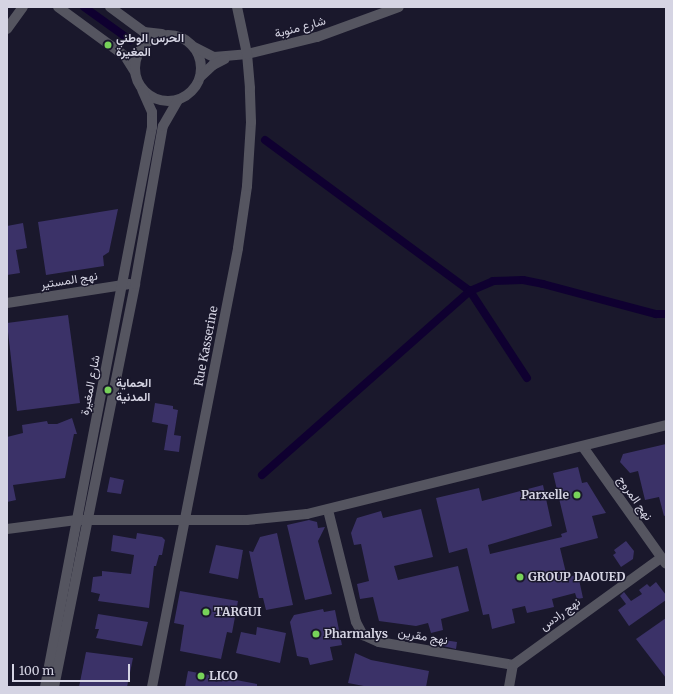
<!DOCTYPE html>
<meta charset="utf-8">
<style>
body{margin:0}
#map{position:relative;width:673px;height:694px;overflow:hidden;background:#1a182c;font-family:Merriweather,Vazirmatn,serif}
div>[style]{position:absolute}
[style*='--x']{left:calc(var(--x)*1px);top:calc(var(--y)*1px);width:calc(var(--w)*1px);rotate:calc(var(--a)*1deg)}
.canal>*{height:8px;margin:-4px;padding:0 4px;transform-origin:4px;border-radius:4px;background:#0f0030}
.building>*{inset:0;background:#3b3268}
.minor>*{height:10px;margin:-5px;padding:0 5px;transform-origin:5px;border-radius:5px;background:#555560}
.minor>.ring{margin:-5px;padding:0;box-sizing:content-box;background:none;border:10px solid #555560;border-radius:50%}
.dots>*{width:11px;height:11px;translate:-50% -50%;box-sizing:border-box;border:2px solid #1a182c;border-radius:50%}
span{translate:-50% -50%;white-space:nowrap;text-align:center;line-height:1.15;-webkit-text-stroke:3px #1a182c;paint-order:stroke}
.street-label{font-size:12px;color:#d5d4e3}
.poi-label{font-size:12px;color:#d5d4e3;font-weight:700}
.left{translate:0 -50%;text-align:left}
.right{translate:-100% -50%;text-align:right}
.frame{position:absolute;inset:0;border:8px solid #d5d4e3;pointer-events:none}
.scale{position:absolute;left:12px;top:664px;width:118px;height:18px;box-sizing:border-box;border:2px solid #d5d4e3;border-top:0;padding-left:5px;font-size:12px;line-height:14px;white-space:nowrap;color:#d5d4e3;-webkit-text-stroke:3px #1a182c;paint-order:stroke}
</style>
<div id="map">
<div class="canal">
<i style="--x:84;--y:7;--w:57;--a:35.7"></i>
<i style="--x:265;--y:140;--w:255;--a:36.4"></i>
<i style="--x:470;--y:291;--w:104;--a:56.8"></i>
<i style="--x:262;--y:475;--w:278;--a:-41.5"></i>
<i style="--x:470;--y:291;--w:25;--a:-23"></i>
<i style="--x:493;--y:281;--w:30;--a:-2"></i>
<i style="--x:523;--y:280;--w:20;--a:11"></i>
<i style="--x:543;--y:284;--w:117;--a:14.9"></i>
<i style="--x:656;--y:314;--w:10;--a:0"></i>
</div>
<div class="building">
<i style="clip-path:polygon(118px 209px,109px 252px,103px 256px,104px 266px,46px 275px,38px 222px)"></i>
<i style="clip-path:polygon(23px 223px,27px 248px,16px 250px,20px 273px,7px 275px,7px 226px)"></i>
<i style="clip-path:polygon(68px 315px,80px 403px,17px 411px,7px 323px)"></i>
<i style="clip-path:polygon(155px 403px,173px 406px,173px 409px,178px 410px,174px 435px,181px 436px,179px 452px,164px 450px,168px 425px,152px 422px)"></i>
<i style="clip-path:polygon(72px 418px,77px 434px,74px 434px,65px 478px,13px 485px,16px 500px,7px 502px,7px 437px,23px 433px,22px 425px,47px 421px,48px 424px,57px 424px)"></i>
<i style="clip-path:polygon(666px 444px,666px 515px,664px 516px,659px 497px,645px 500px,638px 471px,630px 473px,620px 462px,623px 454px)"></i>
<i style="clip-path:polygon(578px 467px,582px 483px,587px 482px,606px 513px,592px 516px,598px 538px,560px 548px,567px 577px,578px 575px,583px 598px,577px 599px,575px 593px,552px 599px,554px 607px,527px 613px,525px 606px,512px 609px,515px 623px,492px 629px,489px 614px,483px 615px,467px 548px,449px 553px,436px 498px,479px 488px,482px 501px,543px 485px,552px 526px,488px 545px,490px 554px,562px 537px,561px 534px,567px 532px,553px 473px)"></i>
<i style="clip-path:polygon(110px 477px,124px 480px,121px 494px,107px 492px)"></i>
<i style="clip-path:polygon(421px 509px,433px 557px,394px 566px,398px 580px,458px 566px,469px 611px,441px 619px,443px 630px,431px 633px,428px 623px,416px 626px,379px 621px,373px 597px,360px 599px,357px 584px,369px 581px,361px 544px,354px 545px,351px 533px,357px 518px,381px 511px,383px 518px)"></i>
<i style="clip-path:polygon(309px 520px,317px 522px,318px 528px,325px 527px,318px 541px,332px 594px,305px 600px,287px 525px)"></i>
<i style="clip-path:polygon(137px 533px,162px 537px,165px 540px,162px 555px,159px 555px,156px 566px,154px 566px,149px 608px,98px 601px,100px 594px,91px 592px,93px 577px,102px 576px,102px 571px,131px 574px,134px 555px,111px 551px,113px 535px,136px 539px)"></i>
<i style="clip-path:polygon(277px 533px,293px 605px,266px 610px,263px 598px,259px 598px,249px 551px,253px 552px,260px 537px)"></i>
<i style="clip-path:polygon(626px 541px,634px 551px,633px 559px,621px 567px,613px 555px,616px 553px,614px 550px)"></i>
<i style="clip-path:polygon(216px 545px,243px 550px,238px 579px,209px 573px)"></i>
<i style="clip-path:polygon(656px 582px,666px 595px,666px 600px,629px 626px,618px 610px,626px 604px,620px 596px,624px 592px,631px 601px,642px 594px,639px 590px,647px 584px,650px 587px)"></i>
<i style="clip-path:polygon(180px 591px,238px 601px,232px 633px,227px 632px,221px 659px,180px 651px,184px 625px,174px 623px)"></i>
<i style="clip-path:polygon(323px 609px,324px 612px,335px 610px,342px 645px,330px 647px,333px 660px,310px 665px,308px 658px,297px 656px,290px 622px,294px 615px)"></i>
<i style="clip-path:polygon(98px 614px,148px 622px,142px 646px,96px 638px,99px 629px,95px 629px)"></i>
<i style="clip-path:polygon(666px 618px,666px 678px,636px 639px)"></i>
<i style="clip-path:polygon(257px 627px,286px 633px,280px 663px,236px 653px,241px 632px,256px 635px)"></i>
<i style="clip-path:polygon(444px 640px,457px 642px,456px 649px,443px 646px)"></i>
<i style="clip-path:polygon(86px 652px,133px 658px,127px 687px,79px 687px)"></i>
<i style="clip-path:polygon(355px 653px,371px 660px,429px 671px,426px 687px,369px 687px,348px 683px)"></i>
<i style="clip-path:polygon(188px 671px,257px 684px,257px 687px,185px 687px)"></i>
</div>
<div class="minor">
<i style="--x:58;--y:7;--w:83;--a:36.2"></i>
<i style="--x:125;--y:56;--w:19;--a:58"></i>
<i style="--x:110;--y:7;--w:42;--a:36.3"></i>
<i style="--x:144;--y:32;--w:18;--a:6"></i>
<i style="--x:7;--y:29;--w:27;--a:-54"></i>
<i class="ring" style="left:135px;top:35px;width:56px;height:56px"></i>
<i style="--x:194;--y:47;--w:22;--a:27"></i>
<i style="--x:214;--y:57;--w:33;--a:-5"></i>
<i style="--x:247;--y:54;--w:72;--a:-13.7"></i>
<i style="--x:317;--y:37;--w:87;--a:-20.1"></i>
<i style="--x:200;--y:77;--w:18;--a:-43"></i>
<i style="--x:213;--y:65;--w:13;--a:-27"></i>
<i style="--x:7;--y:303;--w:124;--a:-8.8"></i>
<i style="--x:583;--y:447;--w:143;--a:54.6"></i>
<i style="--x:328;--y:510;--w:115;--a:76"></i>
<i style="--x:356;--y:622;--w:15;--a:62"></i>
<i style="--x:363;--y:635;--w:17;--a:24"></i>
<i style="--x:379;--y:642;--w:136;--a:9.7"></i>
<i style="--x:7;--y:529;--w:70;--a:-7.4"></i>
<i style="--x:76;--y:520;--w:171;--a:0"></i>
<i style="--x:247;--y:520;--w:60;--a:-5.7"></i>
<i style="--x:307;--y:514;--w:370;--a:-13.9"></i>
<i style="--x:45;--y:687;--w:570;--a:-79.18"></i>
<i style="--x:152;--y:127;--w:15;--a:-90"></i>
<i style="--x:152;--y:112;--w:24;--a:-114"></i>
<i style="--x:54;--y:687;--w:411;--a:-78.6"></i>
<i style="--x:135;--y:284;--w:160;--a:-80"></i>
<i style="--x:163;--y:126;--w:30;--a:-60"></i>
<i style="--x:152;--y:687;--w:447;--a:-78.9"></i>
<i style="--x:238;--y:248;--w:63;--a:-81.7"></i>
<i style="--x:247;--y:186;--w:64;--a:-86.4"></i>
<i style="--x:251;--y:122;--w:34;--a:-92"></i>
<i style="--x:250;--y:88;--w:34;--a:-95"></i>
<i style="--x:247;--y:54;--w:48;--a:-102"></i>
<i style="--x:509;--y:687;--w:22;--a:-80"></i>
<i style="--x:513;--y:665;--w:183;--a:-35.9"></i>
</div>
<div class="dots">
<i style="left:108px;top:45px;background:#77d259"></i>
<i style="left:108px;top:390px;background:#77d259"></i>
<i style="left:577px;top:495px;background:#77d259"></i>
<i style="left:520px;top:577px;background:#77d259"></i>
<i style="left:206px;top:612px;background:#77d259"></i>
<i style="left:316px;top:634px;background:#77d259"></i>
<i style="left:201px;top:676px;background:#77d259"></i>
</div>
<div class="street-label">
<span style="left:300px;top:27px;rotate:-15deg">شارع منوبة</span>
<span style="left:69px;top:280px;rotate:-9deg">نهج المستير</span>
<span style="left:206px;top:346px;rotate:-79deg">Rue Kasserine</span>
<span style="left:90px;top:385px;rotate:-79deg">شارع المغيرة</span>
<span style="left:635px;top:498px;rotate:55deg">نهج المروج</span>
<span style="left:560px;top:614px;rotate:-36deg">نهج رادس</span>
<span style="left:423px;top:636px;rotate:10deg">نهج مقرين</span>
</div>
<div class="poi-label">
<span class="left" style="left:116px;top:45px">الحرس الوطني<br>المغيرة</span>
<span class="left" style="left:116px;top:390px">الحماية<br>المدنية</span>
<span class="right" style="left:569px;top:495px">Parxelle</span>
<span class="left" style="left:528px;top:577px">GROUP DAOUED</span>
<span class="left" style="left:214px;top:612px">TARGUI</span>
<span class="left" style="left:324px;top:634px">Pharmalys</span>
<span class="left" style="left:209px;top:676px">LICO</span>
</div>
<div class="frame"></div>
<div class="scale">100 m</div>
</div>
